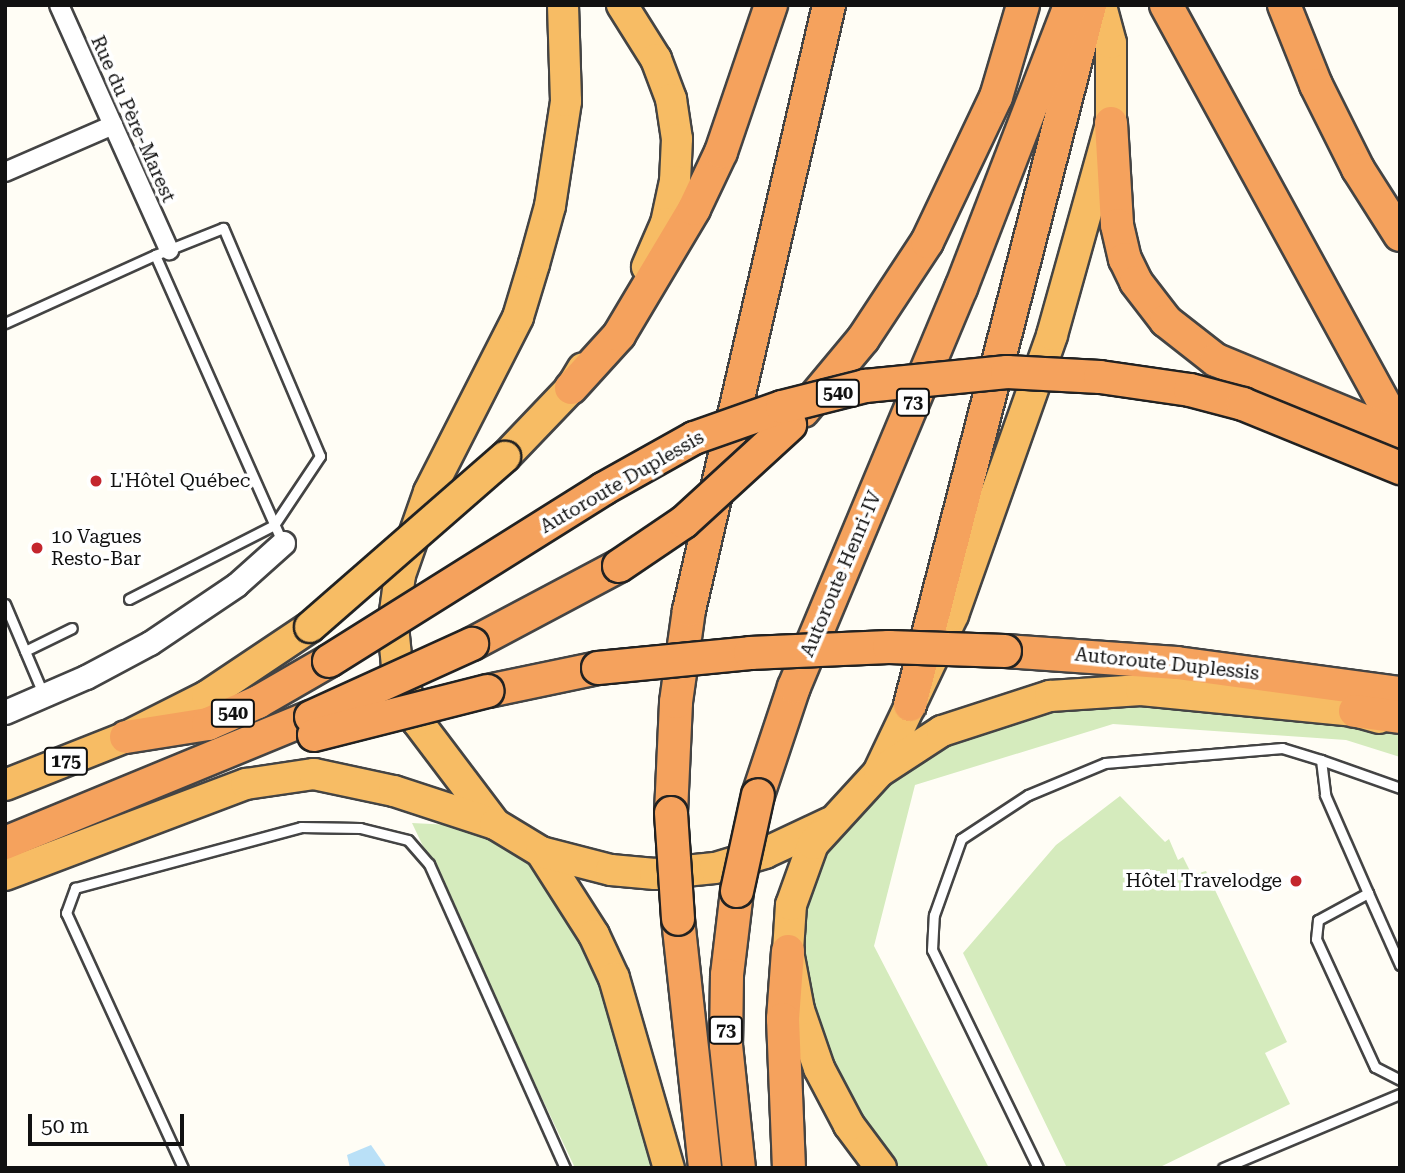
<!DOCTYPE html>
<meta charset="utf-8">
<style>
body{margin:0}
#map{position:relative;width:1405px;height:1173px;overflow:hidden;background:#fffdf5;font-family:"Roboto Serif",serif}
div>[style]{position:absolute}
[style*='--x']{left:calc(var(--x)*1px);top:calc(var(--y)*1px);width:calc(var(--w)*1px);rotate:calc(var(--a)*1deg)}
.green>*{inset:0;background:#d5ebbd}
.water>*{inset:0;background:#b9e0f7}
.roads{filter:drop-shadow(2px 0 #444) drop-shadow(-2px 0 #444) drop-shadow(0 2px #444) drop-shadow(0 -2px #444)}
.service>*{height:9px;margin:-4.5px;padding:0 4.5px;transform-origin:4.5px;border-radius:4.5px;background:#fff}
.minor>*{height:18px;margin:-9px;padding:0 9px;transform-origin:9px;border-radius:9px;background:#fff}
.tertiary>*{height:23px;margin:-11.5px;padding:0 11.5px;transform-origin:11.5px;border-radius:11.5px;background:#fff}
.trunk>*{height:30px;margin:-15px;padding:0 15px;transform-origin:15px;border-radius:15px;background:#f7bc64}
.motorway>*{height:32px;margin:-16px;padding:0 16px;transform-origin:16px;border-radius:16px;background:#f5a25d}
.bridges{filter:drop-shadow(2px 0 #222) drop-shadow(-2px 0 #222) drop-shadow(0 2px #222) drop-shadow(0 -2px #222)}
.trunk-bridge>*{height:30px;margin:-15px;padding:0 15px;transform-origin:15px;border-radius:15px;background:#f7bc64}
.motorway-bridge>*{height:32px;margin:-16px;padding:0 16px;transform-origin:16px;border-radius:16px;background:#f5a25d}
.dots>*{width:19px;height:19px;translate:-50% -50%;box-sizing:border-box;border:4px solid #fff;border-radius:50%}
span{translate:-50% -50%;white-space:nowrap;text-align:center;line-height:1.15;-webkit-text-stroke:7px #fff;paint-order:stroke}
.shield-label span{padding:2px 5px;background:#fff;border:2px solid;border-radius:5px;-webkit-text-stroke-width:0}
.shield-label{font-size:18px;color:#111;font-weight:700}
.street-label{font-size:19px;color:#111}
.poi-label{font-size:19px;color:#111}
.left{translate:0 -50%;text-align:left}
.right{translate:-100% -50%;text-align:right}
.frame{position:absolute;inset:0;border:7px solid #111;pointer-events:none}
.scale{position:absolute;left:28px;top:1114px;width:156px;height:32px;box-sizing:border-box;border:4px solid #111;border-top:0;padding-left:9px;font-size:21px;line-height:24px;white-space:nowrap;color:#111;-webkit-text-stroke:5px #fff;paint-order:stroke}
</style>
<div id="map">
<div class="green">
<i style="clip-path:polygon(1050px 696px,1400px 724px,1400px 757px,1346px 740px,1113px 724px,915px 785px,874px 946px,989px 1168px,881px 1168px,819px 1068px,791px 905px,804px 866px,879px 772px)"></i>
<i style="clip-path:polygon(1120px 796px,1165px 842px,1169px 839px,1178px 860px,1183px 857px,1192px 875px,1206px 871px,1287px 1042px,1265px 1053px,1290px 1104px,1158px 1168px,1067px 1168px,963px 953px,1056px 845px)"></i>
<i style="clip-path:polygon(412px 823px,451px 825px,472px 831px,531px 860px,575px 902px,669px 1168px,575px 1168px)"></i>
</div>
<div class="water">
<i style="clip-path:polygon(371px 1145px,387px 1168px,350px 1168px,347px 1155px)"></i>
</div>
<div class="roads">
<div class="service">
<i style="--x:5;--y:323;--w:165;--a:-24.4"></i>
<i style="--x:155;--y:255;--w:314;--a:66.1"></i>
<i style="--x:129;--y:599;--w:163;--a:-27"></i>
<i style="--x:274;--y:525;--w:83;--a:-56.3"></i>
<i style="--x:320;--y:456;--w:248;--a:-113"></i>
<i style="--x:223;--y:228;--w:73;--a:158.3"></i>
<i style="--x:5;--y:604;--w:100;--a:67"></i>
<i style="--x:25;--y:651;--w:52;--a:-26.1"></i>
<i style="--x:1321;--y:760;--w:84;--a:19.5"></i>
<i style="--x:1400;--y:965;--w:79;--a:-114"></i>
<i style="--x:1368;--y:893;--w:57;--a:151.6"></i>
<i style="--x:1318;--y:920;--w:19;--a:96"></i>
<i style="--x:1316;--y:939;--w:141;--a:65.3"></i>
<i style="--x:1375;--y:1067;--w:28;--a:27"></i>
<i style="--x:183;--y:1168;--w:281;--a:-114.6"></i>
<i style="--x:66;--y:913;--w:27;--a:-70"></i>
<i style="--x:75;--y:888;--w:234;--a:-15.1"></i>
<i style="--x:301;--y:827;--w:59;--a:1"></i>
<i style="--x:360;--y:828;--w:49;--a:14"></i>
<i style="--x:408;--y:840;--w:32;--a:49"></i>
<i style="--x:429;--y:864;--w:333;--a:65.9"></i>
<i style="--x:1038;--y:1168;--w:242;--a:-115.9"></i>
<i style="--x:932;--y:950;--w:35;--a:-87"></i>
<i style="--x:934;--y:915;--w:81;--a:-70.4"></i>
<i style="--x:961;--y:839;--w:80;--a:-33.3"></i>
<i style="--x:1028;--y:795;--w:83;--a:-22.6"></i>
<i style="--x:1105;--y:763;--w:178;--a:-4.8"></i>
<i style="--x:1282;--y:748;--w:41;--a:17.1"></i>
<i style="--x:1321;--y:760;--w:35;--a:83"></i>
<i style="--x:1325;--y:795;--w:107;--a:66.3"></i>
<i style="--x:1223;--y:1168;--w:192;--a:-22.7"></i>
</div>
<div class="minor">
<i style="--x:59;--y:5;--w:269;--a:65.8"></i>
<i style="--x:5;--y:172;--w:118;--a:-23.5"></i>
</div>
<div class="tertiary">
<i style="--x:5;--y:712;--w:88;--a:-23.4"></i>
<i style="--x:86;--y:677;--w:72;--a:-28"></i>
<i style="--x:150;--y:643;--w:104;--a:-34"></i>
<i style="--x:236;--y:585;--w:63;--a:-41.8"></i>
</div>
<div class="trunk">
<i style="--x:622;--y:5;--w:64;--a:57.8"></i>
<i style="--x:656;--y:59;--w:43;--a:69.4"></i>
<i style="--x:671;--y:99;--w:40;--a:81.5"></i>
<i style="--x:677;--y:139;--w:42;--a:92.7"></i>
<i style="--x:675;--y:181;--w:43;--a:102.1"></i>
<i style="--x:666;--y:223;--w:48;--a:113.4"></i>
<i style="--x:505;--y:457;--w:95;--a:-46.3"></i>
<i style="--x:571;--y:388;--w:23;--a:-59"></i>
<i style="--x:879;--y:771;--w:173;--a:-64.6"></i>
<i style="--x:953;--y:615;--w:297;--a:-70.5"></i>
<i style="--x:1052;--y:335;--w:220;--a:-74.4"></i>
<i style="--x:1111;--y:123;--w:80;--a:-90"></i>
<i style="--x:1111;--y:43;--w:39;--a:-105"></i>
<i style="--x:5;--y:785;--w:130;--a:-21.6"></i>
<i style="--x:126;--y:737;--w:91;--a:-26.8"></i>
<i style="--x:207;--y:696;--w:124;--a:-33.8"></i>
<i style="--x:495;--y:824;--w:129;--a:-127.1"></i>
<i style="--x:417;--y:721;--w:59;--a:-110"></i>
<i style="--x:397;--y:666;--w:40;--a:-95.7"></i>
<i style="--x:393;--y:626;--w:51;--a:-82.2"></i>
<i style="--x:400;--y:575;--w:88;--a:-70.7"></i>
<i style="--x:429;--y:492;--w:196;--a:-63"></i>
<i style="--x:518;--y:317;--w:55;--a:-73.2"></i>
<i style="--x:534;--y:264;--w:60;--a:-74.6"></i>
<i style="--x:550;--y:206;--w:106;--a:-81.3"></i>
<i style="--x:566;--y:101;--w:96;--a:-91.8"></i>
<i style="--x:541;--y:852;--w:98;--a:57.4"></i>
<i style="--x:594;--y:935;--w:47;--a:65.1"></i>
<i style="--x:614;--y:978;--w:198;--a:73.9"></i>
<i style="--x:5;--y:875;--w:258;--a:-20.7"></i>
<i style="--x:246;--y:784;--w:69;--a:-8.4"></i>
<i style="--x:314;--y:774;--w:82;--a:12"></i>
<i style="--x:394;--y:791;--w:106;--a:18.1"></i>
<i style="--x:495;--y:824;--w:54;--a:31.3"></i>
<i style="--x:541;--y:852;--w:72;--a:14.4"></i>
<i style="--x:611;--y:870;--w:44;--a:5.2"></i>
<i style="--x:655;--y:874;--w:60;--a:-5.7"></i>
<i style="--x:715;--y:868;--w:52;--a:-16.7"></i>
<i style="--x:765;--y:853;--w:71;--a:-25.1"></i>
<i style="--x:881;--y:1168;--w:54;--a:-126.7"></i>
<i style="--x:849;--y:1125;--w:64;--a:-117.8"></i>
<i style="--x:819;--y:1068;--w:61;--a:-109"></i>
<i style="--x:799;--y:1010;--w:60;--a:-100.6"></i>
<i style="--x:788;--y:951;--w:46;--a:-86.3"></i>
<i style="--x:791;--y:905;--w:65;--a:-70.2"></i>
<i style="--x:813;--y:844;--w:98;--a:-47.5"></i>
<i style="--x:879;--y:772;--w:75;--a:-33.1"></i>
<i style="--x:942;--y:731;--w:114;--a:-18"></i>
<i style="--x:1050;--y:696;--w:91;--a:-3.8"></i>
<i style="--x:1141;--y:690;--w:215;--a:5.6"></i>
<i style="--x:1355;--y:711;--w:25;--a:16"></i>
</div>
<div class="motorway">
<i style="--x:1166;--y:5;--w:487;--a:61.3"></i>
<i style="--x:1284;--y:5;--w:86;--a:68.2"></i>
<i style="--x:1316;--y:85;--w:94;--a:63.4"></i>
<i style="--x:1358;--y:169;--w:78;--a:57.5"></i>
<i style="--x:1111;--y:123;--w:102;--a:86.6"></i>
<i style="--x:1117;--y:225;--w:35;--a:77"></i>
<i style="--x:1125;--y:259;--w:25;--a:64"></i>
<i style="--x:1136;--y:282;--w:49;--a:52.4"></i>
<i style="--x:1166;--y:321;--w:63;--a:38"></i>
<i style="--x:1216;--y:360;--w:199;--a:22.4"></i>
<i style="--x:571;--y:388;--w:72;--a:-47.8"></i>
<i style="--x:619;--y:335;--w:147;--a:-59.2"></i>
<i style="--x:694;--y:209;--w:63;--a:-64.7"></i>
<i style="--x:721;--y:152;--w:155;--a:-71.2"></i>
<i style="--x:803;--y:411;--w:94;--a:-50.2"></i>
<i style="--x:863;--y:339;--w:116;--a:-56.6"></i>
<i style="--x:927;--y:242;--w:161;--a:-64.6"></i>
<i style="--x:996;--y:97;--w:96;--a:-73.6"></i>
<i style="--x:472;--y:644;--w:166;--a:-28"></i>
<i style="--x:1005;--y:651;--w:172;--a:4"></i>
<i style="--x:1177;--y:663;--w:225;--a:7.7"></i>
<i style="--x:488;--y:691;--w:112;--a:-11.8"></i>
<i style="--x:910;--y:705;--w:723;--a:-75.58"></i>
<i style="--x:1355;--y:711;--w:45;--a:7.6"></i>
<i style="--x:126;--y:737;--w:83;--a:-9"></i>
<i style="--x:208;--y:724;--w:55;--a:-23.7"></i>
<i style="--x:258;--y:702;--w:82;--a:-30"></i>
<i style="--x:758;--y:795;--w:114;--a:-71.6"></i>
<i style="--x:794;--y:687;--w:433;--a:-67.3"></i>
<i style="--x:961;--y:288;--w:303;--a:-68.9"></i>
<i style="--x:671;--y:813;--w:111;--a:-87.4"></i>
<i style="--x:676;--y:702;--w:93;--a:-82"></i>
<i style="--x:689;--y:610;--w:621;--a:-76.97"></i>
<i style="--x:5;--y:843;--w:331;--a:-22.4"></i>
<i style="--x:737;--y:891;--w:85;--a:96.8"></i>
<i style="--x:727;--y:975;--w:70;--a:90.8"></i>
<i style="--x:726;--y:1045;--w:124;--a:84"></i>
<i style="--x:678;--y:919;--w:250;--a:83.8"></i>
<i style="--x:788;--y:951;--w:68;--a:94.2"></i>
<i style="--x:783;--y:1019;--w:149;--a:87.7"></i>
</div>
</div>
<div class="bridges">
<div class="trunk-bridge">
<i style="--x:310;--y:627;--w:259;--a:-41.1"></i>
</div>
<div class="motorway-bridge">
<i style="--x:619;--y:566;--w:78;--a:-34.1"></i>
<i style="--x:684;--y:522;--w:144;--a:-42.5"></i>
<i style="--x:329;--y:661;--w:324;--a:-32.1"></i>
<i style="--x:603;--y:489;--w:104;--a:-29.3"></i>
<i style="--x:694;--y:438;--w:93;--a:-19.4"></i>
<i style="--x:782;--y:407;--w:86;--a:-14.2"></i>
<i style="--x:865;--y:386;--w:143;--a:-5.6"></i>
<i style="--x:1007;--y:372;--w:93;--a:3.1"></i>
<i style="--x:1100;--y:377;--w:91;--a:8.2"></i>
<i style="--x:1190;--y:390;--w:55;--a:14.8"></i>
<i style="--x:1243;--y:404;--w:170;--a:22.2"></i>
<i style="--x:598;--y:668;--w:153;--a:-5.6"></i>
<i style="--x:750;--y:653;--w:139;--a:-2.5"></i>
<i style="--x:889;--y:647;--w:116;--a:2"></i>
<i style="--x:311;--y:717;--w:177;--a:-24.4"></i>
<i style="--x:314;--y:735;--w:179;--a:-14.2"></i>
<i style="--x:671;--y:813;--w:106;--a:86.2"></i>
<i style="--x:737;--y:891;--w:98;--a:-77.7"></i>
</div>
</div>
<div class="dots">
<i style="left:96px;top:481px;background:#c4262e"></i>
<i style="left:37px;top:548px;background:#c4262e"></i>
<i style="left:1296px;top:881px;background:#c4262e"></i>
</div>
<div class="shield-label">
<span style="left:838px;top:393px">540</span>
<span style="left:913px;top:402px">73</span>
<span style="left:233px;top:713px">540</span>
<span style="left:66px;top:761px">175</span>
<span style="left:726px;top:1030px">73</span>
</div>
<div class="street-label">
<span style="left:133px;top:119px;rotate:66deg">Rue du Père-Marest</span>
<span style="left:622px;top:482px;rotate:-30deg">Autoroute Duplessis</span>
<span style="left:841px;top:574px;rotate:-67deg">Autoroute Henri-IV</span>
<span style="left:1167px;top:664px;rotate:6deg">Autoroute Duplessis</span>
</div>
<div class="poi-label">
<span class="left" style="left:110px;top:481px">L'Hôtel Québec</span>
<span class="left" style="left:51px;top:548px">10 Vagues<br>Resto-Bar</span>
<span class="right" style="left:1282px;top:881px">Hôtel Travelodge</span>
</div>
<div class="frame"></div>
<div class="scale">50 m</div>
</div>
